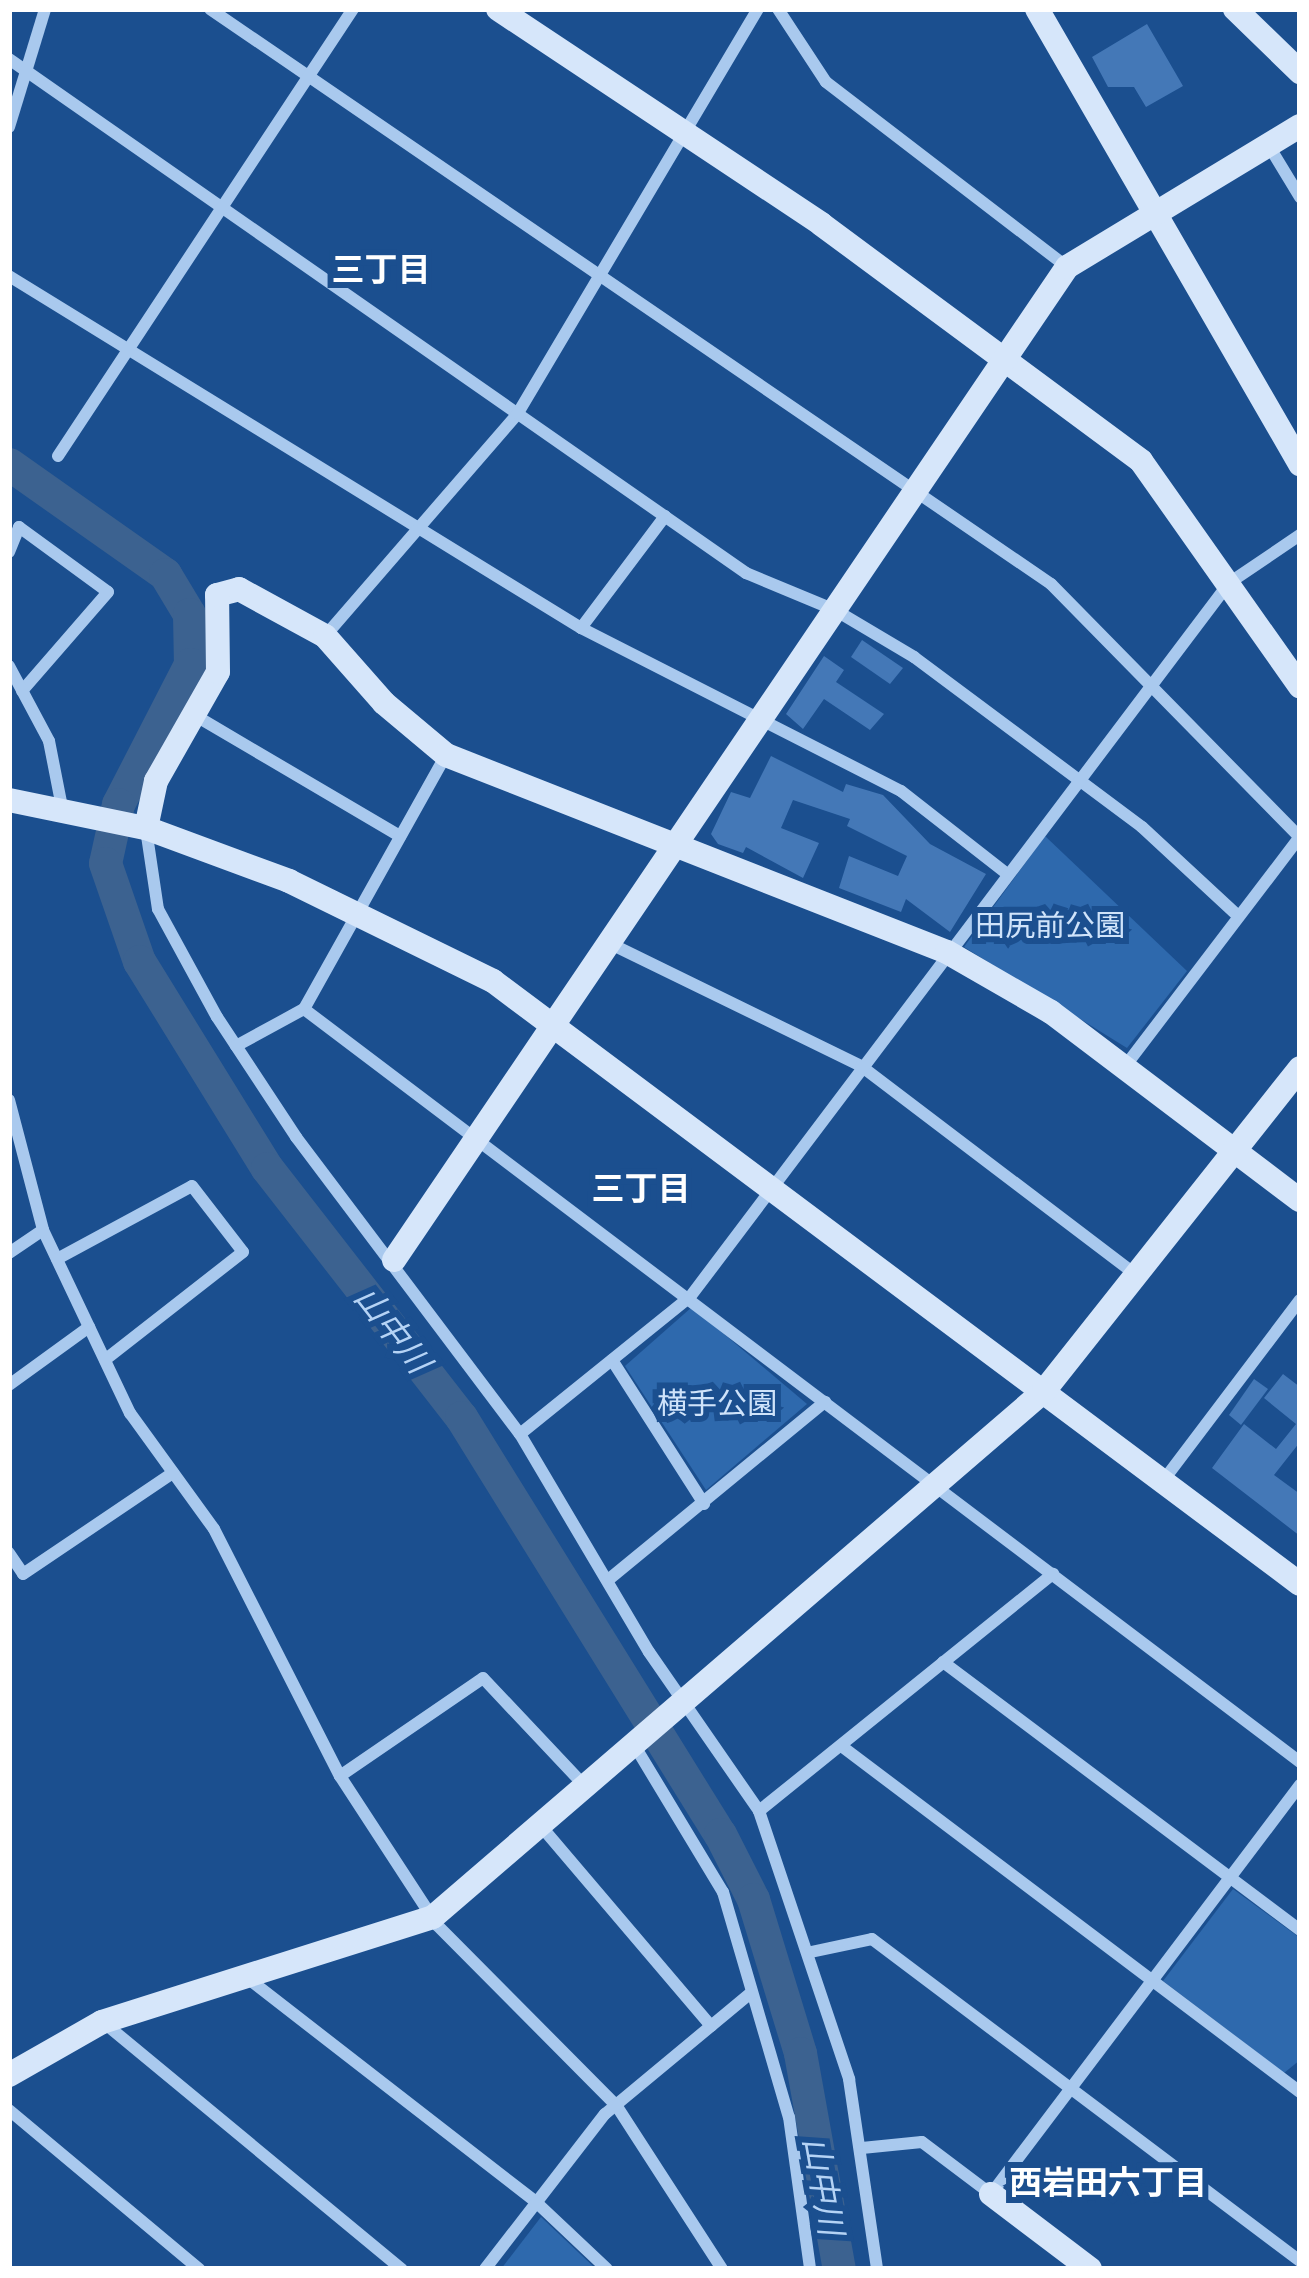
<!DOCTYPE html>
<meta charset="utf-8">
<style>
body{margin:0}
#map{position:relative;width:1309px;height:2278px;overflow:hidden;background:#1b4f8f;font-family:"IBM Plex Sans","Noto Sans JP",sans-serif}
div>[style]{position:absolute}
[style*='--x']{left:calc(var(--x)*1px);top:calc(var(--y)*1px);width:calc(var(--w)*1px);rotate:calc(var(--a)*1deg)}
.green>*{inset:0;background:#2e69ad}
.river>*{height:33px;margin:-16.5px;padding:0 16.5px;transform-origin:16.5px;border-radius:16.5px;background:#3c6290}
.building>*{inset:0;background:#4478b7}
.street>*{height:12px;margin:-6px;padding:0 6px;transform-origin:6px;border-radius:6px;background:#a9c9ee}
.secondary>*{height:24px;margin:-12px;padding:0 12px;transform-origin:12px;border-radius:12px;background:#d6e6fa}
span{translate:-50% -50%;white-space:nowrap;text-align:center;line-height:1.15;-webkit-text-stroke:12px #1b4f8f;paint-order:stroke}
.park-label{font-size:30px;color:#cfe3fa}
.neighbourhood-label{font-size:33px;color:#fff;font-weight:700}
.water-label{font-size:33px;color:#b5d3f5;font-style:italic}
.frame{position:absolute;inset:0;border:12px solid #fff;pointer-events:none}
</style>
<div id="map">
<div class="green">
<i style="clip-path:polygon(1045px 836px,1187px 971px,1127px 1048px,964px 947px)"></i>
<i style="clip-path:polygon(692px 1307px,807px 1404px,706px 1490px,625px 1366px)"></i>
<i style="clip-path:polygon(1233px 1889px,1300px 1938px,1300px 2060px,1284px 2073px,1163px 1981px)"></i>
<i style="clip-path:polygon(541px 2217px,596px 2269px,501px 2269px)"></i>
</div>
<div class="river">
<i style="--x:9;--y:464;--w:191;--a:35.2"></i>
<i style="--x:165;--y:574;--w:47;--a:59"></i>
<i style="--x:189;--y:614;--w:50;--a:88.9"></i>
<i style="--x:190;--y:664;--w:157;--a:117.2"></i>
<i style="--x:118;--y:804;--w:60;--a:102.4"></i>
<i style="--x:105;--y:863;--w:104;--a:70.9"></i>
<i style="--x:139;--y:961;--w:243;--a:58.3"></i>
<i style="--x:267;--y:1168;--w:316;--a:52.1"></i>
<i style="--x:461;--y:1417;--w:491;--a:58.2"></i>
<i style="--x:720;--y:1834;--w:73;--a:63.1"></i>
<i style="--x:753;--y:1899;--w:161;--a:73"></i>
<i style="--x:800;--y:2053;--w:219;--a:79.8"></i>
</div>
<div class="building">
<i style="clip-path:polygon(1147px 24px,1183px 86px,1146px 107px,1134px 87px,1108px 87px,1092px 57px)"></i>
<i style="clip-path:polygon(862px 640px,903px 668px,890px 684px,851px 657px)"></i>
<i style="clip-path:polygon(824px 656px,844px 670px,836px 682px,884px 714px,870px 730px,824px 699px,803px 729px,786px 714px)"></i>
<i style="clip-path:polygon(771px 756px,843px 792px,846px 784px,883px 795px,930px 844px,986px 874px,950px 932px,906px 899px,901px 912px,839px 888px,849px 856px,898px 876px,907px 856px,847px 826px,850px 819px,793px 800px,781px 828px,819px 843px,803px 878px,746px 847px,743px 853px,718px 844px,711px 834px,731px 792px,750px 798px)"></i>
<i style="clip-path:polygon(1283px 1374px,1300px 1387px,1300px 1442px,1274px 1475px,1300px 1494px,1300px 1536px,1212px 1468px,1244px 1424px,1276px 1449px,1296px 1424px,1264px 1398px)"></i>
<i style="clip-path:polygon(1254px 1379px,1268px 1389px,1241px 1425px,1229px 1415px)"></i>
</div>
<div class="street">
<i style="--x:210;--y:9;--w:1019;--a:34.36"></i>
<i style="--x:1051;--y:584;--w:355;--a:45.5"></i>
<i style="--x:778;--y:9;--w:87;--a:56.7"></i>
<i style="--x:826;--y:82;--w:304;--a:37.5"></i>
<i style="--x:9;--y:59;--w:899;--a:34.89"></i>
<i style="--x:746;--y:573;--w:96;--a:22.6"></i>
<i style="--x:835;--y:610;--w:92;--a:30.7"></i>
<i style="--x:914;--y:657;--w:284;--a:36.7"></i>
<i style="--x:1142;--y:827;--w:131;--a:42.8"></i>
<i style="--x:9;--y:127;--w:123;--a:-73"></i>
<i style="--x:1269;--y:146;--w:60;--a:58.7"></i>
<i style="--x:9;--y:276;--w:672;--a:31.61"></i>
<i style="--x:581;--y:628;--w:359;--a:27"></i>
<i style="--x:901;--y:791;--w:133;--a:38"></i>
<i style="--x:58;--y:456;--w:536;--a:-56.58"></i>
<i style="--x:9;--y:552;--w:27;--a:-68"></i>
<i style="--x:19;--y:527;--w:110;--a:36.1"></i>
<i style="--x:108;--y:592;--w:131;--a:131"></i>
<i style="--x:581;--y:628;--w:140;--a:-53.1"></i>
<i style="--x:326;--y:635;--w:294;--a:-49.1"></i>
<i style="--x:518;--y:413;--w:470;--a:-59.3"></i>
<i style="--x:9;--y:666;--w:85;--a:61.9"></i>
<i style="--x:49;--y:741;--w:67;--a:78.9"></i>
<i style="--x:196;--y:716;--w:237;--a:30.5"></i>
<i style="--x:146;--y:829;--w:81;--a:81.5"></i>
<i style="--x:158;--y:909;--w:123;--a:61.4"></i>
<i style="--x:217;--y:1017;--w:144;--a:56.6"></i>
<i style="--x:296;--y:1137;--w:372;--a:53"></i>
<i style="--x:520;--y:1434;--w:253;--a:59.4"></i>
<i style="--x:649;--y:1652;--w:193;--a:55.3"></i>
<i style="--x:759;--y:1811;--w:283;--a:71.4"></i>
<i style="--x:849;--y:2079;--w:192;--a:81.6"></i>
<i style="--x:611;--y:944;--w:278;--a:26"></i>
<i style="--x:861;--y:1066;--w:344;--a:37.2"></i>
<i style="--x:304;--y:1009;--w:1249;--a:37.09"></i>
<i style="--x:236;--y:1046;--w:77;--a:-28.6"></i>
<i style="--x:304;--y:1009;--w:291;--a:-60.8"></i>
<i style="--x:1123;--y:1069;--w:292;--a:-52.7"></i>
<i style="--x:9;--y:1100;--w:134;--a:75.3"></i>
<i style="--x:43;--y:1230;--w:203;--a:64.6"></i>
<i style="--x:130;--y:1413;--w:143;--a:54.1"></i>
<i style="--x:214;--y:1529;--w:277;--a:63"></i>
<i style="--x:340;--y:1776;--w:178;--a:56.9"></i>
<i style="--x:437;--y:1925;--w:254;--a:45.2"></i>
<i style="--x:616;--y:2105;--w:195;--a:57.1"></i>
<i style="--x:9;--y:1253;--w:41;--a:-34.1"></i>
<i style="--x:57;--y:1259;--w:153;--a:-28.4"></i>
<i style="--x:192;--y:1186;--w:83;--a:52.3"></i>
<i style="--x:243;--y:1252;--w:175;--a:142"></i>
<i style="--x:612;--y:1360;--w:171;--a:57.4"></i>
<i style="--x:9;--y:1385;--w:99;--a:-35.9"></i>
<i style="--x:520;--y:1434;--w:218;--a:-38.9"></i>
<i style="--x:690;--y:1297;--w:895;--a:-52.95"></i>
<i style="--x:1229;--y:583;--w:86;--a:-34.1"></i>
<i style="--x:1163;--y:1481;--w:227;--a:-52.9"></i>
<i style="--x:9;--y:1553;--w:25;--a:56"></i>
<i style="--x:23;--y:1574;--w:181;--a:-34"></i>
<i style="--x:608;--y:1580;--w:281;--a:-39.4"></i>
<i style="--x:943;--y:1662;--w:446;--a:36.9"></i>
<i style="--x:633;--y:1743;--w:174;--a:58.9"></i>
<i style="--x:723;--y:1892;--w:234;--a:73.7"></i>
<i style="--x:789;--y:2117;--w:153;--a:82.1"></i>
<i style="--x:844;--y:1748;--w:571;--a:37.03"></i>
<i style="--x:340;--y:1776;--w:173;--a:-34.4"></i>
<i style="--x:483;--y:1678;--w:147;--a:46.7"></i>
<i style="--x:759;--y:1811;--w:378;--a:-38.9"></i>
<i style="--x:540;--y:1825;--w:264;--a:49.6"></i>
<i style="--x:811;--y:1952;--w:62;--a:-12"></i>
<i style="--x:872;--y:1939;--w:536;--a:36.96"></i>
<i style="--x:246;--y:1977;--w:368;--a:37.8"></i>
<i style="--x:537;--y:2203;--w:96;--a:43.3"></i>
<i style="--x:103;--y:2022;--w:388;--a:39.6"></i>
<i style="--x:9;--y:2110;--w:248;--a:39.9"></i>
<i style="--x:862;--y:2148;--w:60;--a:-5.7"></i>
<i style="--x:922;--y:2142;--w:86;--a:37"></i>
<i style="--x:991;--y:2194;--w:513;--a:-52.93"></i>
<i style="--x:485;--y:2269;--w:196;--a:-52.3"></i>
<i style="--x:605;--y:2114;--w:190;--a:-39.7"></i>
</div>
<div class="secondary">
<i style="--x:498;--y:9;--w:388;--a:33.6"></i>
<i style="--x:821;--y:224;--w:398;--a:36.5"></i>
<i style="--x:1141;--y:461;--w:276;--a:54.8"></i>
<i style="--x:1037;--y:9;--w:526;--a:59.97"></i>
<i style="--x:1235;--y:9;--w:91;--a:44.1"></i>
<i style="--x:9;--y:800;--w:140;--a:11.6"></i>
<i style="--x:146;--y:828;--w:153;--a:20.3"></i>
<i style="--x:289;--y:881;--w:227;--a:26.1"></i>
<i style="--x:493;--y:981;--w:1007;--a:36.77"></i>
<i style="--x:146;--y:828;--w:48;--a:-78"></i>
<i style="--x:156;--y:781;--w:125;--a:-60.4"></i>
<i style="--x:218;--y:672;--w:77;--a:-90.7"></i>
<i style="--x:217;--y:595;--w:23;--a:-15"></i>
<i style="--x:239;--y:589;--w:98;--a:28.7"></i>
<i style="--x:325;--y:636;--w:89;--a:48.6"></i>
<i style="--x:384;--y:703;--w:81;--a:40"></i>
<i style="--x:446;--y:755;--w:538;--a:21.47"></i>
<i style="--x:947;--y:952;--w:120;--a:30"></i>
<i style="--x:1051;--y:1012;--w:312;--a:37.1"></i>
<i style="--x:394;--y:1260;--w:1200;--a:-55.87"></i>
<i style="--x:1067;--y:267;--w:272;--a:-31.2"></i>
<i style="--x:9;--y:2075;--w:107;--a:-29.7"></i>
<i style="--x:102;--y:2022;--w:347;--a:-17.6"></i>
<i style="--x:433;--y:1917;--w:806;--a:-40.72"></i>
<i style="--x:1044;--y:1391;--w:412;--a:-51.6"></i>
<i style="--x:991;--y:2194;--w:124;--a:37.1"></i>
</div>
<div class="park-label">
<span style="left:1050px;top:925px">田尻前公園</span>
<span style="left:717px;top:1403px">横手公園</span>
</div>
<div class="neighbourhood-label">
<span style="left:381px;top:269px">三丁目</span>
<span style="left:641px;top:1188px">三丁目</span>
<span style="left:1108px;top:2182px">西岩田六丁目</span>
</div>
<div class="water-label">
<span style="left:393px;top:1329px;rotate:52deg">山中川</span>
<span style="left:824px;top:2186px;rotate:80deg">山中川</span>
</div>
<div class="frame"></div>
</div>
